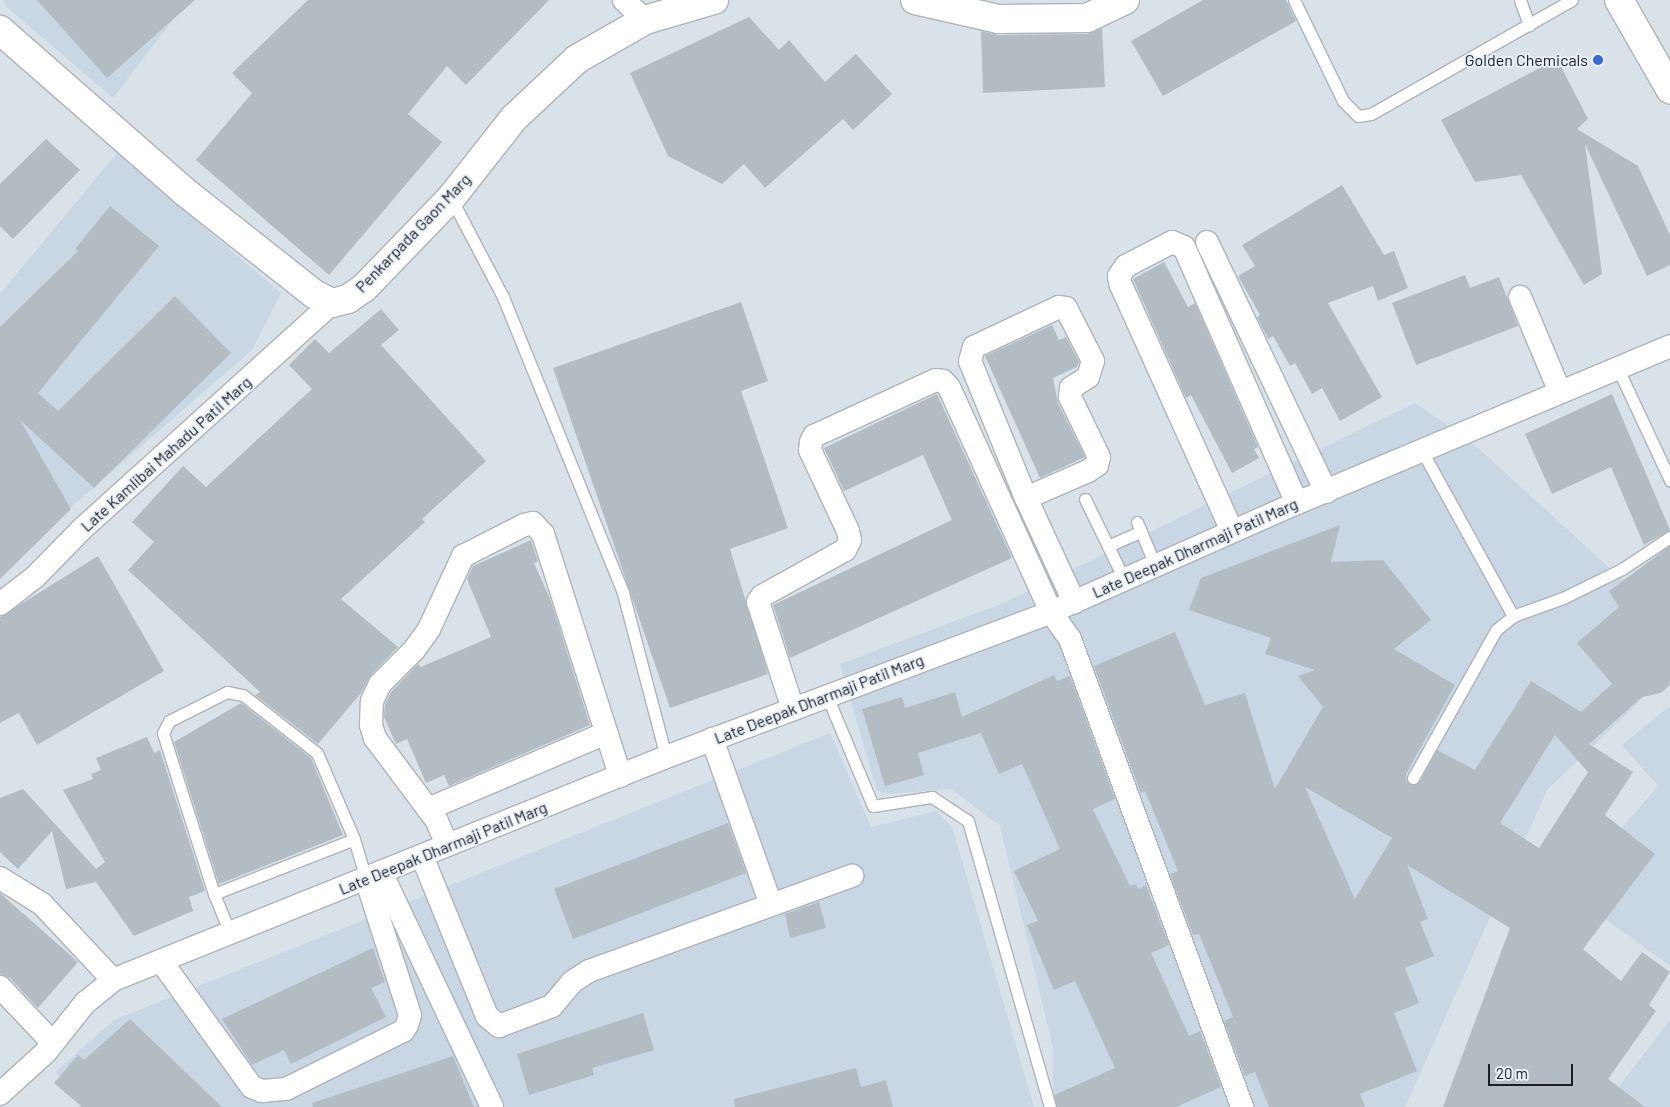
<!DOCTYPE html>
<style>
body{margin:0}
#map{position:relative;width:1670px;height:1107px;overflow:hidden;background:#d9e2e9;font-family:Barlow,sans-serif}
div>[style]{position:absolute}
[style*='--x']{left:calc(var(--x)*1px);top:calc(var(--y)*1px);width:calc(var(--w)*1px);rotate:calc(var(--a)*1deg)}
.built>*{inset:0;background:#c8d7e3}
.building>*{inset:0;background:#b4bcc3}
.roads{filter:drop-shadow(1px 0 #acb4bb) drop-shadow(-1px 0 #acb4bb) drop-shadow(0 1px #acb4bb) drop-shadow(0 -1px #acb4bb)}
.lane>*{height:11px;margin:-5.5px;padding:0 5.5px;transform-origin:5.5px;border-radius:5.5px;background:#fff}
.street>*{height:22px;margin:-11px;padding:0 11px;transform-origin:11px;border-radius:11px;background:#fff}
.secondary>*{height:28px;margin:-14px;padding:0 14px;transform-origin:14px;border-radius:14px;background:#fff}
.dots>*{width:14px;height:14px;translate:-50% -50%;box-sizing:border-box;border:2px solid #e7eff7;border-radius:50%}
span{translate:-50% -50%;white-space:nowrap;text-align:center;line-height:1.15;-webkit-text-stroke:4px #e7eff7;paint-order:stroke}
.poi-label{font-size:16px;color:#1c1f22}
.right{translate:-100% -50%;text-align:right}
.street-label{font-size:16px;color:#1c1f22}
.scale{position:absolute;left:1488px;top:1064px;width:85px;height:22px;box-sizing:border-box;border:2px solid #1c1f22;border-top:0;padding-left:6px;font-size:15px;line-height:18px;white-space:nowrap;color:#1c1f22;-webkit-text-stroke:4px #e7eff7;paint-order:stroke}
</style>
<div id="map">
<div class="built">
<i style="clip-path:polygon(3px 0,188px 0,113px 98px,8px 8px)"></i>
<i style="clip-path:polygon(117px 153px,281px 293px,252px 350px,0 569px,0 294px)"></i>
<i style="clip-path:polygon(1415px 403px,1468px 439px,1670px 623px,1670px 672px,1547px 790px,1405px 1107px,1059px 1107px,1053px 1091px,1053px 1048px,1000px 826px,951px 789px,889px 794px,877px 791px,840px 664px,1006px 602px)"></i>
<i style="clip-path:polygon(1670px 706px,1670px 966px,1567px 891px,1658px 786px,1622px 745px)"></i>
<i style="clip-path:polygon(830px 733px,871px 827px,936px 811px,952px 827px,1034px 1107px,89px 1107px,55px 1072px,114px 1020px)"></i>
<i style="clip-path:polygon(1670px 1020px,1670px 1107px,1603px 1107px)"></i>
</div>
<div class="building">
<i style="clip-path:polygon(37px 0,195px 0,107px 78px)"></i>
<i style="clip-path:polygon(308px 0,549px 0,466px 85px,447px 66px,408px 114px,442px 142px,329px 275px,196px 160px,252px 93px,232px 73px)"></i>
<i style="clip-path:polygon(1203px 0,1286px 0,1296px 21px,1163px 96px,1131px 41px)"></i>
<i style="clip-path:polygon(749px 17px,779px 50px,789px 40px,825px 82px,856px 54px,892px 94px,853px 130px,843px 119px,765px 188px,744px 164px,722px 184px,668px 156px,630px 73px)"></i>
<i style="clip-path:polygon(1102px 28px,1105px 87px,983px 93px,981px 31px,998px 35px,1087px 34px)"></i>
<i style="clip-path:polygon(1557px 59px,1588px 119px,1577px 129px,1638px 166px,1670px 235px,1670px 265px,1647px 276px,1585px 144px,1602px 274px,1584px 285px,1521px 175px,1475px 182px,1441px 120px)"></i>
<i style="clip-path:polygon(46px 139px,80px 170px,13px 239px,0 226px,0 184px)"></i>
<i style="clip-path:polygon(1342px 185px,1384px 255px,1394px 251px,1408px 288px,1378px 301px,1373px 286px,1328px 303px,1382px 397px,1340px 421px,1322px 388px,1312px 394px,1295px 363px,1290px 366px,1273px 336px,1268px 339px,1257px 317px,1260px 315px,1238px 276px,1255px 266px,1242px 245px)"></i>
<i style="clip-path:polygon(110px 206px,159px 246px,38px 393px,58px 411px,175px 296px,231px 353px,94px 488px,20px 420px,71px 509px,0 579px,0 327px,78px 251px,75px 249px)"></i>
<i style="clip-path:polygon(1164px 262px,1188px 307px,1195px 303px,1258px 447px,1254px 449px,1259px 458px,1232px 473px,1191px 395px,1186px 398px,1133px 279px)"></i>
<i style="clip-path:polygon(1465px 275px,1470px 288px,1499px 277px,1518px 326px,1416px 365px,1392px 303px)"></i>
<i style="clip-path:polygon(741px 302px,768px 381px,741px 391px,788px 528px,730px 549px,768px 674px,670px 708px,553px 368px)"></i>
<i style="clip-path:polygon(381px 309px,399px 330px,381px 345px,486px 461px,422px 519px,425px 522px,341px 599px,398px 647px,371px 675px,361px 693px,318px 744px,255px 695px,260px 692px,128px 570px,154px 542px,132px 522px,183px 466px,206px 487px,312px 389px,289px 365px,315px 339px,329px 353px)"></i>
<i style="clip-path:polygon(1052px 325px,1059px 340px,1066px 337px,1079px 362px,1077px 367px,1053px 378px,1058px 403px,1085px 457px,1040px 478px,985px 356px)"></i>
<i style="clip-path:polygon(937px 394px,1012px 558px,790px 658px,773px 605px,952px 520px,923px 455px,844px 491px,824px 448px)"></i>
<i style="clip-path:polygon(1612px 394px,1670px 530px,1644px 545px,1611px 467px,1552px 494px,1525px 434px)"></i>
<i style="clip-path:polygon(evenodd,1340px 525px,1331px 562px,1383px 560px,1431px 620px,1394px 649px,1455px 685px,1406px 774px,1406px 781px,1413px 785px,1420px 782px,1437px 750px,1475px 770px,1531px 681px,1581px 712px,1612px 684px,1577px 643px,1619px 607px,1609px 591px,1670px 546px,1670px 685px,1661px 693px,1642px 697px,1589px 744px,1633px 772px,1605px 815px,1655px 854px,1583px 949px,1621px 981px,1642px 952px,1670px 972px,1649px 1005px,1656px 1011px,1608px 1079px,1645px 1107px,1443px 1107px,1510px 928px,1407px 865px,1428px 919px,1420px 922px,1434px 956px,1405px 968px,1419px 1003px,1394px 1013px,1417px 1071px,1360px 1094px,1365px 1107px,1269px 1107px,1255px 1072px,1245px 1076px,1224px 1021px,1233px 1017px,1199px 934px,1193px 935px,1170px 874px,1178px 871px,1145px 791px,1141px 793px,1139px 788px,1094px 666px,1175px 632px,1205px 705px,1245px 693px,1275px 789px,1323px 707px,1298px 676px,1315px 670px,1265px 654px,1271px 638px,1189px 610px,1201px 578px,1340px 525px,1555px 735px,1588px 772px,1539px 848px,1500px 823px,1555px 735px,1340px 525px,1305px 787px,1392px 838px,1355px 899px,1305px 787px)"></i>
<i style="clip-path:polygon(531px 540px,538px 561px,534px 563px,551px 601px,590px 725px,449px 786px,444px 775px,426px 783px,407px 739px,396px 744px,384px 717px,385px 704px,391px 692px,418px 664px,421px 667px,491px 637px,467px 579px,473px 566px)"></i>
<i style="clip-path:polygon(98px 556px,164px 671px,37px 745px,19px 713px,0 723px,0 617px)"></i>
<i style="clip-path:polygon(1054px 675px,1057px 681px,1070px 676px,1115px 799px,1093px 809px,1130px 886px,1136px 884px,1138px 889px,1146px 885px,1169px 945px,1151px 953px,1189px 1036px,1200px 1031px,1221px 1087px,1176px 1107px,1057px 1107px,1054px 1095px,1115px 1068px,1075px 981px,1054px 990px,1027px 925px,1038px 921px,1014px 871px,1060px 849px,1022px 764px,999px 774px,981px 733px,918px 753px,924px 775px,885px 786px,862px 709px,902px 697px,905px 708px,955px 692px,962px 717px)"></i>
<i style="clip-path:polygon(241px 703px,311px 758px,343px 835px,219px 884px,174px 742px)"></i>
<i style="clip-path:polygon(147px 737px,154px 753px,160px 750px,205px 891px,189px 897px,193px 911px,134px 936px,96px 882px,66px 889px,52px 831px,18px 869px,0 852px,0 798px,23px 789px,96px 869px,105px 862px,63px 790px,93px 779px,91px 774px,101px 770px,96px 758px)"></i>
<i style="clip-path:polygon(728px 823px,746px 873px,573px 939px,554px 889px)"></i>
<i style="clip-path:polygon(0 893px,78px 962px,38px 1008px,10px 978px,0 974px)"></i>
<i style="clip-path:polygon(819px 902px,826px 928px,790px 938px,785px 914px)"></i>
<i style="clip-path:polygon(373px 948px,385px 982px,371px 988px,386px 1017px,291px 1064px,284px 1050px,252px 1065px,222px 1019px)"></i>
<i style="clip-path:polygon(643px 1013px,654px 1050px,592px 1068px,594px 1075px,529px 1095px,517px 1054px)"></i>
<i style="clip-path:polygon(130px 1019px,222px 1107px,82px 1107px,54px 1083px,78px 1055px,84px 1060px)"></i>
<i style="clip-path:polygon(453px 1056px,474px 1107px,313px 1107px,312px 1103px)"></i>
<i style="clip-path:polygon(856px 1068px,861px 1087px,886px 1080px,893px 1107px,735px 1107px,734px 1099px)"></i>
</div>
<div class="roads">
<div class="lane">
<i style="--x:1294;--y:0;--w:112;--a:64.1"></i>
<i style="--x:1343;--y:101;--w:21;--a:45"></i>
<i style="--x:1358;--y:116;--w:13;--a:-9"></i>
<i style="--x:1371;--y:114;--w:231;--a:-29.6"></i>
<i style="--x:1520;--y:0;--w:27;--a:70"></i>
<i style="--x:451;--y:198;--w:112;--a:62.3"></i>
<i style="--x:503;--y:297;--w:319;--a:67.9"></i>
<i style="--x:623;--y:593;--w:170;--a:75.3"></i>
<i style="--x:1618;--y:369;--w:123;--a:64.9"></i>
<i style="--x:1422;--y:451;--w:188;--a:61.1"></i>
<i style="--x:1085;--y:499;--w:89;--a:64"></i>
<i style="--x:1137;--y:522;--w:47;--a:67.3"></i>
<i style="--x:1108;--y:546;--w:36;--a:-24"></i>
<i style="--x:827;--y:696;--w:119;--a:67.3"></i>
<i style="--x:873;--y:806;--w:60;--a:-8.7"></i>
<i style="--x:932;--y:797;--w:43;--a:33.7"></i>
<i style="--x:968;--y:821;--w:298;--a:74"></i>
<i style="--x:1413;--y:778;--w:170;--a:-60.7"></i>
<i style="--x:1496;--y:630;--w:22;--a:-39"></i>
<i style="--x:1513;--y:616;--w:53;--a:-19.8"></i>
<i style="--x:1563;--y:598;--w:66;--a:-26.2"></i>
<i style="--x:1622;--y:569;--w:58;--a:-33.7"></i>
<i style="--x:214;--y:894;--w:150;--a:-21.4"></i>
<i style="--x:230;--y:933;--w:42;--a:-112.3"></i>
<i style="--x:214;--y:894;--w:169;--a:-107.6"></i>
<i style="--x:163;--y:733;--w:13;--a:-63"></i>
<i style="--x:169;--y:721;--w:65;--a:-26.6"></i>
<i style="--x:227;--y:692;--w:16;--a:11"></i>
<i style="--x:243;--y:695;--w:94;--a:38.1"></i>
<i style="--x:317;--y:753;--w:94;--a:66.7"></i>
<i style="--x:354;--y:839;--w:42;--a:73.3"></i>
</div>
<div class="street">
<i style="--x:624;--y:0;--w:29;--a:44"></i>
<i style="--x:1207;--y:242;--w:277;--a:64.5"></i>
<i style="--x:1520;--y:297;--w:103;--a:67.2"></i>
<i style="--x:1026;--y:498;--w:68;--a:-23.5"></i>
<i style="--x:1088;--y:471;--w:11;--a:-34"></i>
<i style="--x:1097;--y:465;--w:8;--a:-76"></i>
<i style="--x:1099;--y:457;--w:67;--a:-115.8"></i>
<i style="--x:1070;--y:397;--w:9;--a:-84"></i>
<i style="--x:1071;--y:388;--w:20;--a:-33"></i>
<i style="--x:1088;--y:377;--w:17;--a:-73"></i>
<i style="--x:1093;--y:361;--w:59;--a:-117"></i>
<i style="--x:1066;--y:308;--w:7;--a:-172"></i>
<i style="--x:1059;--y:307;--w:94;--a:154.8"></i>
<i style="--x:974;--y:347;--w:15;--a:106"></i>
<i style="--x:970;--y:361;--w:148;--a:67.8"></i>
<i style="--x:1026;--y:498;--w:115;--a:65.2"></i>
<i style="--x:1232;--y:531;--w:272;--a:-114.3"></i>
<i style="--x:1120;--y:283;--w:7;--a:-98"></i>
<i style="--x:1119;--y:276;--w:12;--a:-55"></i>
<i style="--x:1126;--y:266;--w:52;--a:-27.6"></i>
<i style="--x:1172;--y:242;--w:13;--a:23"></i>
<i style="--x:1184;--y:247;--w:280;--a:66.2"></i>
<i style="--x:0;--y:604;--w:44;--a:-37.6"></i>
<i style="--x:35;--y:577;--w:67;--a:-45.6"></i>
<i style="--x:82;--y:529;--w:337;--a:-42.1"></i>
<i style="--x:793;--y:709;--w:113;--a:-108.1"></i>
<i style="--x:758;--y:602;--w:7;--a:-56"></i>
<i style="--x:762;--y:596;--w:95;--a:-29"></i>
<i style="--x:845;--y:550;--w:11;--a:-63"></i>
<i style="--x:850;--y:540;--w:9;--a:-103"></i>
<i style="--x:848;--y:531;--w:89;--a:-115.1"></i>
<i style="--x:810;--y:450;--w:8;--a:-83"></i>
<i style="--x:811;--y:442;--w:7;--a:-63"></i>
<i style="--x:814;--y:436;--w:134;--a:-24.7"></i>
<i style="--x:936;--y:380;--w:7;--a:8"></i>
<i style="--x:943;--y:381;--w:8;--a:45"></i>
<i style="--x:949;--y:387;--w:247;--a:65.6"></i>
<i style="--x:1051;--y:612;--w:33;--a:55"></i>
<i style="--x:1070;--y:639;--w:499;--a:69.8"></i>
<i style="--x:712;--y:739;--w:176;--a:70.4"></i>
<i style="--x:428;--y:809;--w:194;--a:-23.1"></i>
<i style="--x:447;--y:845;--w:26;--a:-113"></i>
<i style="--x:437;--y:821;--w:104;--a:-126.8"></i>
<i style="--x:375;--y:738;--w:14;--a:-107"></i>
<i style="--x:371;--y:725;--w:24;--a:-88"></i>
<i style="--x:372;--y:701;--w:19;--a:-65"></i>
<i style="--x:380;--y:684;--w:48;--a:-45"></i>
<i style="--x:414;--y:650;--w:26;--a:-54"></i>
<i style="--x:429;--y:629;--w:81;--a:-65"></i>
<i style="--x:463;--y:556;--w:68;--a:-26.9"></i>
<i style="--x:524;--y:525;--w:9;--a:-13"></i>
<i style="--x:533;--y:523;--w:15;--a:48"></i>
<i style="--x:543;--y:534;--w:254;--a:72.3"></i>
<i style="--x:422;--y:856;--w:173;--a:67.9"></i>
<i style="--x:487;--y:1016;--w:16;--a:40"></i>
<i style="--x:499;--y:1026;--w:57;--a:-20.7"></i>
<i style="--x:552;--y:1006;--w:31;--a:-50"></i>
<i style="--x:572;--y:982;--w:20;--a:-33"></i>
<i style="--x:589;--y:971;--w:280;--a:-19.9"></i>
<i style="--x:381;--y:872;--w:260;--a:64.7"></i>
<i style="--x:0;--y:878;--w:49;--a:31.8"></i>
<i style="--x:42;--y:904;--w:104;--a:46.9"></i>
<i style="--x:161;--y:961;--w:155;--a:54.2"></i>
<i style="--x:252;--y:1087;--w:11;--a:22"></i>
<i style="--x:262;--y:1091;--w:24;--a:-5"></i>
<i style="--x:286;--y:1089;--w:131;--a:-26.4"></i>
<i style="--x:403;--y:1031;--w:7;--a:-56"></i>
<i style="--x:407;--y:1025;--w:10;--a:-73"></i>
<i style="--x:410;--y:1015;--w:143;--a:-107.9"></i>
<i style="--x:0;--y:987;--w:77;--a:46.6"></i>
<i style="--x:0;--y:1094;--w:62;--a:-42.4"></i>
<i style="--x:46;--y:1052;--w:63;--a:-51.5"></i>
<i style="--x:85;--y:1003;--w:36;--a:-39"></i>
<i style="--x:113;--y:980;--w:596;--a:-21.96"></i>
<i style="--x:666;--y:757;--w:411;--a:-20.6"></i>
<i style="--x:1051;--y:612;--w:269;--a:-23.9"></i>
<i style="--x:1297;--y:503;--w:405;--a:-22.8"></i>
</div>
<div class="secondary">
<i style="--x:915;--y:0;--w:85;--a:12.9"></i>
<i style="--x:998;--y:19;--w:89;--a:-0.6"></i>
<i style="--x:1087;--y:18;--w:42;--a:-25.3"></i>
<i style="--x:1619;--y:0;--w:103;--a:60.2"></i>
<i style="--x:0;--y:30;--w:246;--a:41.2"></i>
<i style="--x:185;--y:192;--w:164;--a:38.3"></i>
<i style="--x:314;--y:294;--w:20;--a:27"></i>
<i style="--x:332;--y:303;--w:16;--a:-14"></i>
<i style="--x:348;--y:299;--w:19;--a:-35"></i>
<i style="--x:364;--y:288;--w:125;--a:-46"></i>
<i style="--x:451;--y:198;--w:102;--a:-51.8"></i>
<i style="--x:514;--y:118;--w:86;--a:-43.1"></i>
<i style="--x:577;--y:59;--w:78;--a:-29.8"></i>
<i style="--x:645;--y:20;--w:72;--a:-16.2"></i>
</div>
</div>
<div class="dots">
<i style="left:1598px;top:60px;background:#3669d8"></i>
</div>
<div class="poi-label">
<span class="right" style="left:1588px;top:60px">Golden Chemicals</span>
</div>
<div class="street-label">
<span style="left:413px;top:233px;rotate:-46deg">Penkarpada Gaon Marg</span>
<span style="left:166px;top:454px;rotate:-42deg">Late Kamlibai Mahadu Patil Marg</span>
<span style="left:1195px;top:548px;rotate:-24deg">Late Deepak Dharmaji Patil Marg</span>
<span style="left:819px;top:699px;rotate:-21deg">Late Deepak Dharmaji Patil Marg</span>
<span style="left:443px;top:848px;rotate:-22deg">Late Deepak Dharmaji Patil Marg</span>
</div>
<div class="scale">20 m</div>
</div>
